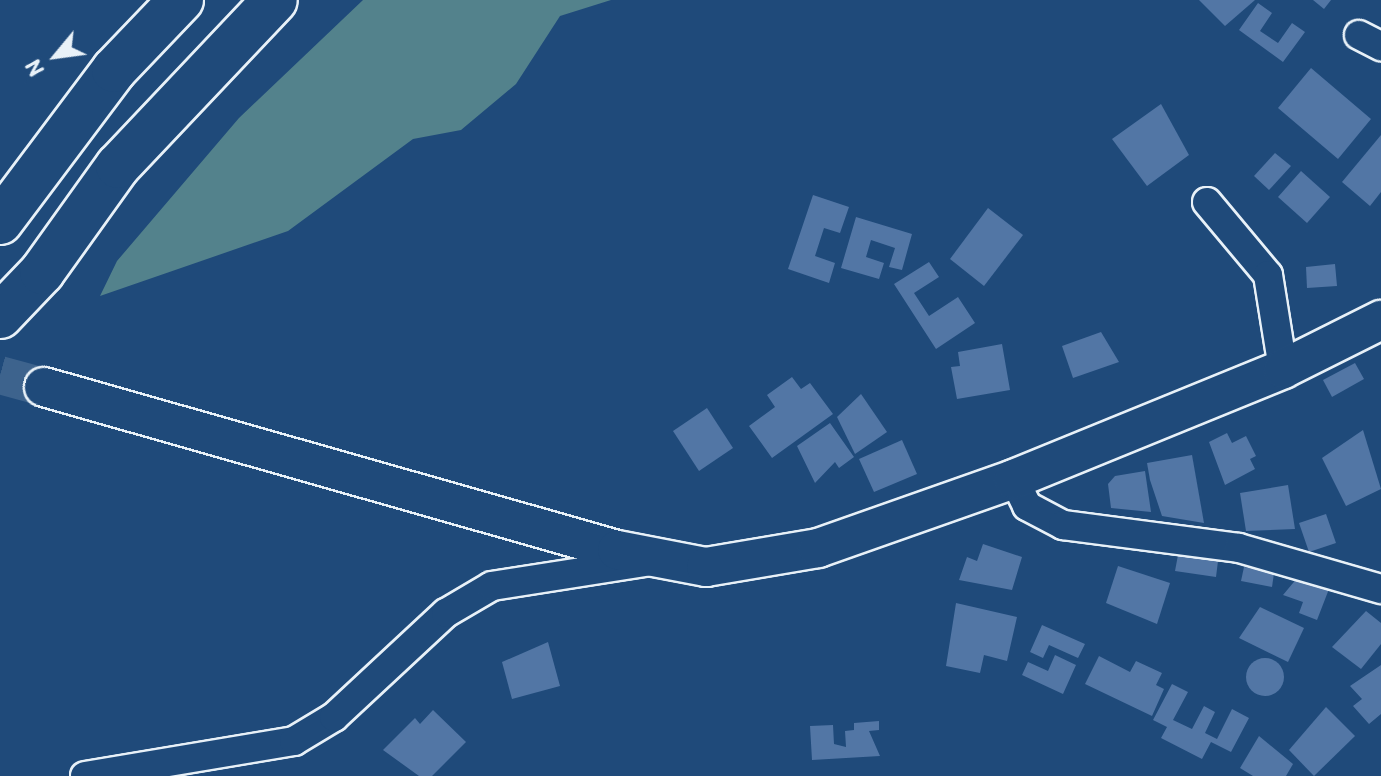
<!DOCTYPE html>
<html>
<head>
<meta charset="utf-8">
<style>
  body { margin:0 }
  #map { position:relative; width:1381px; height:776px; overflow:hidden; background:#1f4a7a; font-family:Itim,sans-serif }
  div>[style] { position:absolute }
  .green>* { inset:0; background:#53828c }
  .building>* { inset:0; background:#5276a5 }
  .round { border-radius:50% }
  .secondary-tunnel>* { height:38px; margin-top:-19px; transform-origin:0; background:repeating-linear-gradient(90deg,#3d638d 0 38px,transparent 0 57px) }
  .roads { filter:drop-shadow(2px 0 #e8f1f8) drop-shadow(-2px 0 #e8f1f8) drop-shadow(0 2px #e8f1f8) drop-shadow(0 -2px #e8f1f8) }
  .street>* { height:28px; margin:-14px; padding:0 14px; transform-origin:14px; border-radius:14px; background:#1f4a7a }
  .secondary>* { height:38px; margin:-19px; padding:0 19px; transform-origin:19px; border-radius:19px; background:#1f4a7a }
  .highway>* { height:44px; margin:-22px; padding:0 22px; transform-origin:22px; border-radius:22px; background:#1f4a7a }
  span { translate:-50% -50%; white-space:nowrap; text-align:center; line-height:1.15; -webkit-text-stroke:6px #1f4a7a; paint-order:stroke }
  .north { position:absolute; left:16px; top:16px; width:80px; height:80px; -webkit-text-stroke:6px #1f4a7a; paint-order:stroke; rotate:241deg; font-size:22px; font-weight:700; line-height:32px; text-align:center; color:#e8f1f8 }
  .north::after { content:''; display:block; margin:auto; width:28px; height:36px; background:#e8f1f8; clip-path:polygon(50% 0,100% 100%,50% 72%,0 100%) }
</style>
</head>
<body>
<div id="map">
  <div class="green">
    <i style="clip-path:polygon(363px 0,611px 0,560px 16px,516px 84px,461px 130px,413px 139px,288px 231px,100px 296px,117px 261px,239px 118px)"></i>
  </div>
  <div class="building">
    <i style="clip-path:polygon(1199px 0,1255px 0,1225px 26px)"></i>
    <i style="clip-path:polygon(1313px 0,1331px 0,1324px 9px)"></i>
    <i style="clip-path:polygon(1258px 3px,1272px 13px,1260px 31px,1278px 43px,1292px 23px,1305px 32px,1283px 62px,1239px 30px)"></i>
    <i style="clip-path:polygon(1311px 68px,1371px 119px,1338px 159px,1278px 108px)"></i>
    <i style="clip-path:polygon(1161px 104px,1189px 155px,1147px 186px,1112px 139px)"></i>
    <i style="clip-path:polygon(1381px 135px,1381px 192px,1370px 206px,1342px 182px)"></i>
    <i style="clip-path:polygon(1275px 153px,1291px 166px,1269px 190px,1254px 176px)"></i>
    <i style="clip-path:polygon(1301px 171px,1330px 197px,1307px 223px,1278px 197px)"></i>
    <i style="clip-path:polygon(813px 195px,849px 207px,840px 233px,824px 228px,815px 256px,835px 263px,829px 283px,788px 269px)"></i>
    <i style="clip-path:polygon(988px 208px,1023px 235px,984px 286px,950px 259px)"></i>
    <i style="clip-path:polygon(856px 217px,912px 234px,902px 270px,889px 267px,895px 248px,871px 240px,866px 257px,884px 263px,879px 279px,841px 268px)"></i>
    <i style="clip-path:polygon(929px 262px,939px 277px,914px 293px,929px 316px,958px 297px,975px 323px,936px 349px,894px 284px)"></i>
    <i style="clip-path:polygon(1335px 264px,1337px 286px,1307px 288px,1306px 267px)"></i>
    <i style="clip-path:polygon(1101px 332px,1119px 362px,1073px 378px,1062px 346px)"></i>
    <i style="clip-path:polygon(1002px 344px,1010px 390px,957px 399px,951px 367px,960px 366px,958px 352px)"></i>
    <i style="clip-path:polygon(1355px 363px,1364px 379px,1332px 397px,1323px 380px)"></i>
    <i style="clip-path:polygon(792px 377px,801px 389px,810px 383px,833px 414px,772px 458px,749px 426px,775px 407px,767px 395px)"></i>
    <i style="clip-path:polygon(861px 394px,887px 432px,855px 454px,837px 417px)"></i>
    <i style="clip-path:polygon(707px 408px,733px 448px,699px 471px,673px 431px)"></i>
    <i style="clip-path:polygon(830px 423px,854px 457px,839px 468px,835px 462px,815px 483px,797px 446px)"></i>
    <i style="clip-path:polygon(1363px 430px,1381px 489px,1346px 506px,1322px 458px)"></i>
    <i style="clip-path:polygon(1227px 433px,1232px 443px,1246px 436px,1256px 456px,1250px 459px,1255px 469px,1225px 485px,1209px 442px)"></i>
    <i style="clip-path:polygon(902px 440px,917px 474px,874px 492px,859px 459px)"></i>
    <i style="clip-path:polygon(1192px 455px,1204px 523px,1162px 516px,1150px 480px,1147px 463px)"></i>
    <i style="clip-path:polygon(1145px 471px,1151px 512px,1111px 508px,1108px 484px,1115px 476px)"></i>
    <i style="clip-path:polygon(1288px 485px,1295px 529px,1246px 531px,1240px 493px)"></i>
    <i style="clip-path:polygon(1326px 514px,1336px 543px,1309px 552px,1299px 523px)"></i>
    <i style="clip-path:polygon(983px 544px,1022px 557px,1012px 590px,959px 580px,967px 557px,977px 561px)"></i>
    <i style="clip-path:polygon(1178px 555px,1218px 561px,1216px 577px,1175px 571px)"></i>
    <i style="clip-path:polygon(1118px 566px,1170px 583px,1157px 624px,1106px 603px)"></i>
    <i style="clip-path:polygon(1244px 567px,1274px 573px,1272px 587px,1241px 581px)"></i>
    <i style="clip-path:polygon(1298px 577px,1329px 589px,1317px 620px,1299px 613px,1303px 602px,1283px 595px)"></i>
    <i style="clip-path:polygon(956px 603px,1017px 617px,1007px 661px,984px 655px,980px 673px,946px 666px)"></i>
    <i style="clip-path:polygon(1260px 607px,1304px 628px,1288px 662px,1239px 638px)"></i>
    <i style="clip-path:polygon(1366px 611px,1381px 623px,1381px 644px,1361px 669px,1332px 647px)"></i>
    <i style="clip-path:polygon(1042px 625px,1085px 644px,1078px 658px,1049px 645px,1043px 658px,1030px 652px)"></i>
    <i style="clip-path:polygon(548px 642px,560px 686px,512px 699px,502px 662px)"></i>
    <i style="clip-path:polygon(1055px 655px,1076px 665px,1063px 694px,1022px 675px,1028px 662px,1048px 671px)"></i>
    <i style="clip-path:polygon(1099px 656px,1130px 672px,1136px 661px,1162px 673px,1156px 685px,1164px 689px,1152px 716px,1085px 684px)"></i>
    <i class="round" style="left:1246px;top:658px;width:38px;height:38px"></i>
    <i style="clip-path:polygon(1381px 665px,1381px 714px,1369px 724px,1353px 706px,1362px 699px,1350px 686px)"></i>
    <i style="clip-path:polygon(1172px 684px,1188px 692px,1173px 720px,1192px 729px,1204px 706px,1215px 712px,1205px 733px,1217px 739px,1232px 709px,1249px 718px,1231px 752px,1211px 742px,1202px 759px,1161px 738px,1167px 727px,1153px 720px)"></i>
    <i style="clip-path:polygon(1326px 707px,1355px 736px,1314px 776px,1289px 750px)"></i>
    <i style="clip-path:polygon(433px 710px,466px 742px,432px 776px,419px 776px,383px 750px,415px 718px,420px 724px)"></i>
    <i style="clip-path:polygon(879px 721px,879px 730px,869px 731px,880px 756px,812px 760px,810px 726px,833px 725px,834px 744px,846px 747px,845px 731px,854px 730px,854px 723px)"></i>
    <i style="clip-path:polygon(1259px 736px,1293px 764px,1286px 776px,1253px 776px,1240px 768px)"></i>
  </div>
  <div class="secondary-tunnel">
    <i style="left:0;top:375px;width:46px;rotate:15.3deg"></i>
  </div>
  <div class="roads">
    <div class="street">
      <i style="left:1359px;top:35px;width:25px;rotate:27deg"></i>
      <i style="left:1207px;top:202px;width:95px;rotate:50.1deg"></i>
      <i style="left:1268px;top:275px;width:95px;rotate:80.9deg"></i>
      <i style="left:1014px;top:479px;width:30px;rotate:64deg"></i>
      <i style="left:1027px;top:506px;width:41px;rotate:27.8deg"></i>
      <i style="left:1063px;top:525px;width:177px;rotate:7.4deg"></i>
      <i style="left:1239px;top:548px;width:148px;rotate:16.1deg"></i>
      <i style="left:85px;top:776px;width:212px;rotate:-9.5deg"></i>
      <i style="left:294px;top:741px;width:47px;rotate:-31deg"></i>
      <i style="left:334px;top:717px;width:153px;rotate:-42.9deg"></i>
      <i style="left:446px;top:613px;width:53px;rotate:-30.4deg"></i>
      <i style="left:492px;top:586px;width:162px;rotate:-8.9deg"></i>
    </div>
    <div class="secondary">
      <i style="left:44px;top:387px;width:596px;rotate:15.88deg"></i>
      <i style="left:617px;top:550px;width:91px;rotate:10.8deg"></i>
      <i style="left:706px;top:567px;width:114px;rotate:-9.6deg"></i>
      <i style="left:818px;top:548px;width:208px;rotate:-19.4deg"></i>
      <i style="left:1014px;top:479px;width:291px;rotate:-22.2deg"></i>
      <i style="left:1283px;top:369px;width:110px;rotate:-26.6deg"></i>
    </div>
    <div class="highway">
      <i style="left:0;top:222px;width:190px;rotate:-53.1deg"></i>
      <i style="left:114px;top:70px;width:97px;rotate:-46.3deg"></i>
      <i style="left:0;top:316px;width:61px;rotate:-46.3deg"></i>
      <i style="left:42px;top:272px;width:130px;rotate:-54.4deg"></i>
      <i style="left:118px;top:166px;width:228px;rotate:-46.6deg"></i>
    </div>
  </div>
  <div class="north">N</div>
</div>
</body>
</html>
